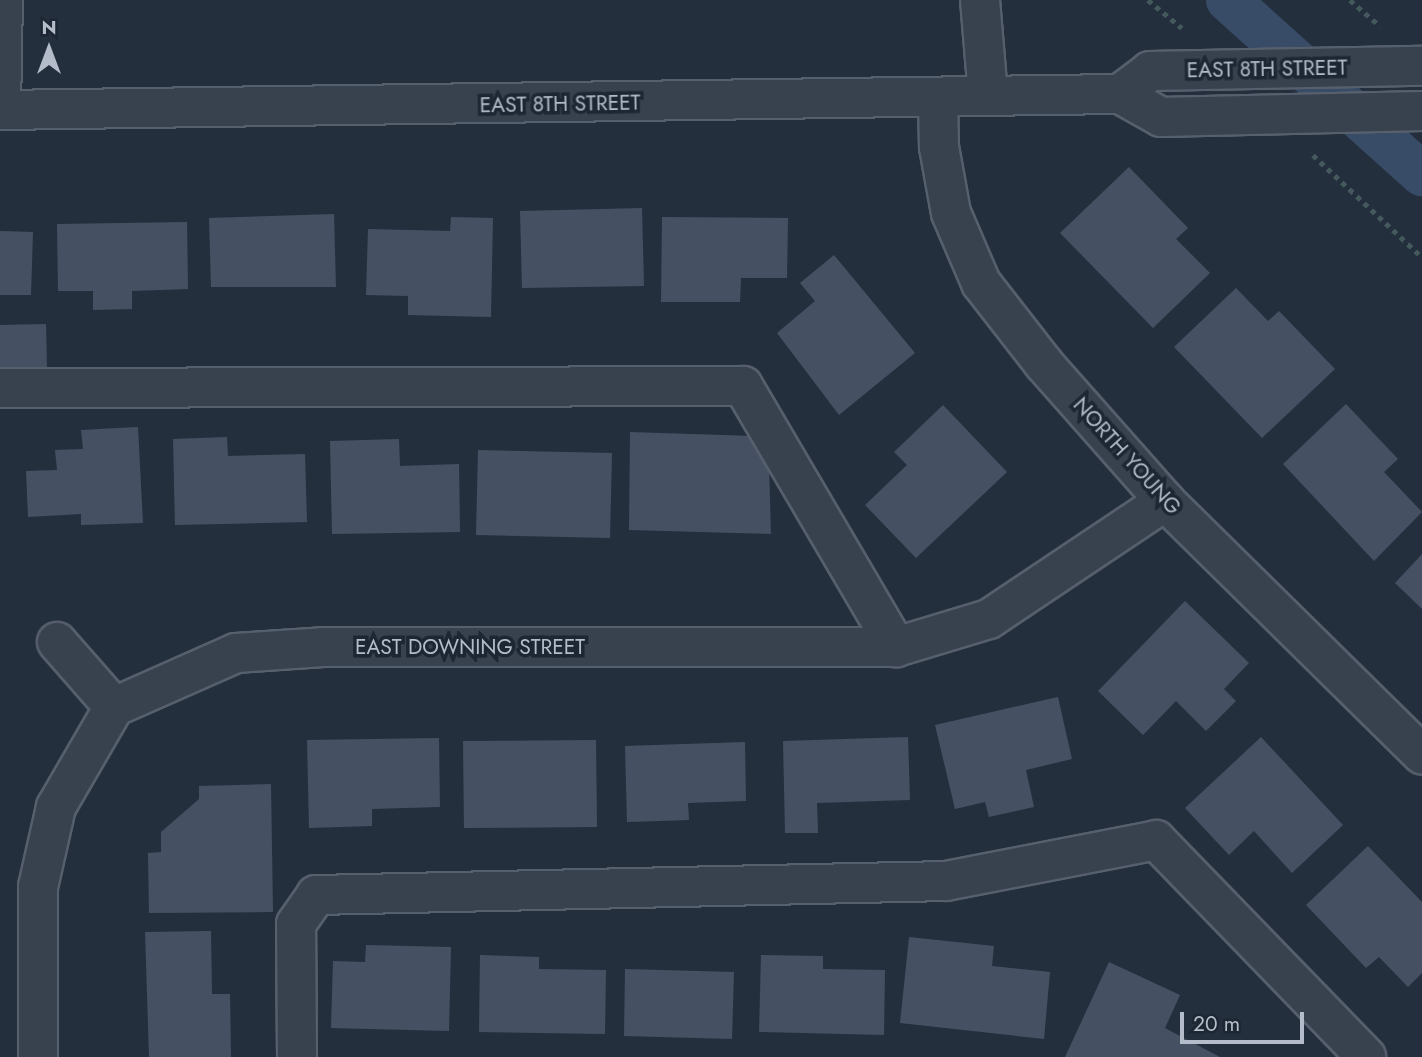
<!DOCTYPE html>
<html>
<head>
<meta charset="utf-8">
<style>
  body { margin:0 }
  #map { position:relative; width:1422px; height:1057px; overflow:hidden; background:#242f3e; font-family:Jost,sans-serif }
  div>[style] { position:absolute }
  .canal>* { height:44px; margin:-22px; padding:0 22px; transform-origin:22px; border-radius:22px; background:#394c67 }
  .building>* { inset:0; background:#455162 }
  .path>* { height:4.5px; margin-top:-2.25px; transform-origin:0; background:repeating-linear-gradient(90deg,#44595c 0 5px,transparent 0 10px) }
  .roads { filter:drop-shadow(2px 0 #565f6c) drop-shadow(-2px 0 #565f6c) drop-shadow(0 2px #565f6c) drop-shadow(0 -2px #565f6c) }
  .minor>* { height:38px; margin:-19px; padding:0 19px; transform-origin:19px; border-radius:19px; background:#38414e }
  span { translate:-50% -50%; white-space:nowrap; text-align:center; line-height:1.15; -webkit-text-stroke:7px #1d2633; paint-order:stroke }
  .street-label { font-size:21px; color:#b4bcc9 }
  .north { position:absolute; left:14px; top:14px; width:70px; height:70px; -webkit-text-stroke:5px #1d2633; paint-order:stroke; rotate:0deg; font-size:19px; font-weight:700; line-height:28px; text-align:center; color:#b4bcc9 }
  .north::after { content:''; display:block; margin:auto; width:24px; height:32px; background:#b4bcc9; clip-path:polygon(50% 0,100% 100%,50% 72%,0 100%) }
  .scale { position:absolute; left:1180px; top:1012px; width:124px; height:32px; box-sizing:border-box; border:4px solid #b4bcc9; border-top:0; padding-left:9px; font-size:21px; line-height:24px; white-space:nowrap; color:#b4bcc9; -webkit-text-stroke:5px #1d2633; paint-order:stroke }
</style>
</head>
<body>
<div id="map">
  <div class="canal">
    <i style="left:1228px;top:0;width:261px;rotate:41.9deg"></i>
  </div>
  <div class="building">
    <i style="clip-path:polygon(1129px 167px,1188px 228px,1176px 239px,1210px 273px,1153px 328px,1060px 233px)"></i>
    <i style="clip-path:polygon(642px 208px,644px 286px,522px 288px,520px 211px)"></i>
    <i style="clip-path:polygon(334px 214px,336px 287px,211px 287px,209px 218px)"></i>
    <i style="clip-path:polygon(451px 217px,493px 218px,491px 317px,408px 315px,408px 296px,366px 295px,368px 229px,450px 231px)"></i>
    <i style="clip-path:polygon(662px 217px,788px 218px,787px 278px,741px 278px,740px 302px,661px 302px)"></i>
    <i style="clip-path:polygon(187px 222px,188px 289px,132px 291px,132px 309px,93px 310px,93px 291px,58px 291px,57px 224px)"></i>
    <i style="clip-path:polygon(0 231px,33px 232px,31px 295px,0 295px)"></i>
    <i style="clip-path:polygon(834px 255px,915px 353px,839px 415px,777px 333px,815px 301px,800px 283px)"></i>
    <i style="clip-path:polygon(1236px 288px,1268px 321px,1279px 311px,1335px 369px,1262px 438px,1174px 347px)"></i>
    <i style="clip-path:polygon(46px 324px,47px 368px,0 369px,0 325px)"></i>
    <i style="clip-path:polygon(1346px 404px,1398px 459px,1384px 472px,1422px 512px,1374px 561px,1283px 464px)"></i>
    <i style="clip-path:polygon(943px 405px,1007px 472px,916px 558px,865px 505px,907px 465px,894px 452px)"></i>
    <i style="clip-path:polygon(138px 427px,143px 523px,81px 525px,81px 514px,28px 517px,26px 471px,57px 470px,55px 450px,83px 449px,81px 430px)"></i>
    <i style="clip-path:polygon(630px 432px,752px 436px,769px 467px,771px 534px,629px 530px)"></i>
    <i style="clip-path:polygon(227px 437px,228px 456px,305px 454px,307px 522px,175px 525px,173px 439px)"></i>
    <i style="clip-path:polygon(399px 439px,400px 466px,459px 464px,460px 532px,332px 534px,330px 441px)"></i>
    <i style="clip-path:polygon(478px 450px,612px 453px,610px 538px,476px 535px)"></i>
    <i style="clip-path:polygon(1422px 554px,1422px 609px,1395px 583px)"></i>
    <i style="clip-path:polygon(1185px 601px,1249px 663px,1224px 689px,1236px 701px,1206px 731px,1176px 701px,1143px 735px,1098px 691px)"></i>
    <i style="clip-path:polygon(1058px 697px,1072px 759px,1026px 770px,1034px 807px,989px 817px,985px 802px,955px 809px,935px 725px)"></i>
    <i style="clip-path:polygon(908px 737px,910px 800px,817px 803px,818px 833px,785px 833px,783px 741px)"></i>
    <i style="clip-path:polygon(1261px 737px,1343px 825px,1292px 873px,1254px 831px,1229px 855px,1185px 808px)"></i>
    <i style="clip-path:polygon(439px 738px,440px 807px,372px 809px,372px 826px,309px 828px,307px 740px)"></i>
    <i style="clip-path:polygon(596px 740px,597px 827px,464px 828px,463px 741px)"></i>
    <i style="clip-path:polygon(745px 742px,746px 801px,688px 803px,689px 820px,627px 822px,625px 746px)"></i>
    <i style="clip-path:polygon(271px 784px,273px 912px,149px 913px,148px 853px,161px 852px,161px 832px,199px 799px,199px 786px)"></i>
    <i style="clip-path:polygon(1368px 846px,1422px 902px,1422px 973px,1408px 987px,1379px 957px,1366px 968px,1306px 905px)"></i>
    <i style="clip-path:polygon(211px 931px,212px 994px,230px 994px,231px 1057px,149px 1057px,145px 932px)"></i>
    <i style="clip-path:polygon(909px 937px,994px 946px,992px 966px,1050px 972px,1044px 1039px,900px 1023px)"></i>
    <i style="clip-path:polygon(366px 945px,451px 947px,449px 1031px,331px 1028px,333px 961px,365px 962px)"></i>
    <i style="clip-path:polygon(480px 955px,539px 957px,539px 969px,606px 970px,605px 1034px,479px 1032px)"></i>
    <i style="clip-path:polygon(761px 955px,823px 956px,823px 969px,885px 970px,884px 1035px,759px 1032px)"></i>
    <i style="clip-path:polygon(1109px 962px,1180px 995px,1165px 1028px,1220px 1057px,1065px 1057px)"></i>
    <i style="clip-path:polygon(625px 969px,734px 972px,732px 1039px,624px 1036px)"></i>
  </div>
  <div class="path">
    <i style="left:1148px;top:0;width:44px;rotate:39.5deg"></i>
    <i style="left:1350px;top:0;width:40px;rotate:41deg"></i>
    <i style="left:1313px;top:155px;width:149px;rotate:43.1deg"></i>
  </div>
  <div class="roads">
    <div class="minor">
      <i style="left:980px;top:0;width:96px;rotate:85.2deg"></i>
      <i style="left:1120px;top:94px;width:38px;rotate:-37deg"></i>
      <i style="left:1150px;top:71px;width:272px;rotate:-1.1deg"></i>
      <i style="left:938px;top:97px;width:50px;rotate:88.9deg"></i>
      <i style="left:939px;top:147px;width:67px;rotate:79.7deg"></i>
      <i style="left:951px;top:213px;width:76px;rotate:66.8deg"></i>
      <i style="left:981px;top:283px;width:103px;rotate:52.1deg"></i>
      <i style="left:1044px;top:364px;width:183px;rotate:48.5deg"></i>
      <i style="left:1165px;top:501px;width:361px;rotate:44.6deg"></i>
      <i style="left:0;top:110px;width:1120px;rotate:-0.82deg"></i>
      <i style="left:1120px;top:94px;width:47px;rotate:29.3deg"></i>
      <i style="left:1161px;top:117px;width:261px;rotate:-1.3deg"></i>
      <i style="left:1px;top:110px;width:110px;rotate:-89deg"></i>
      <i style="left:0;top:388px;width:743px;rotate:-0.15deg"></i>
      <i style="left:743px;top:386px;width:303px;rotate:59.6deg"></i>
      <i style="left:57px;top:642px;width:86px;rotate:48.8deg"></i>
      <i style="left:38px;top:1057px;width:170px;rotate:-90deg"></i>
      <i style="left:38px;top:887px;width:82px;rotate:-77.3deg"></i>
      <i style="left:56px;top:807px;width:116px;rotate:-59.9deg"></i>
      <i style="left:114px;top:707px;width:133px;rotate:-23.9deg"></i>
      <i style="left:236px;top:653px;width:87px;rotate:-3.9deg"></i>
      <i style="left:323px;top:647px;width:573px"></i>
      <i style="left:896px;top:647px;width:97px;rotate:-16.8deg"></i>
      <i style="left:989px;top:619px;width:212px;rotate:-33.8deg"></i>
      <i style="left:297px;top:1057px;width:133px;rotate:-90.4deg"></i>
      <i style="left:296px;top:924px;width:35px;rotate:-55deg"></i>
      <i style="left:316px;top:895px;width:630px;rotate:-1.27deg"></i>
      <i style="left:946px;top:881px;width:214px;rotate:-11deg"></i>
      <i style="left:1156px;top:840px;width:302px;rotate:45.9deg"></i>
    </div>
  </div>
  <div class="street-label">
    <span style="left:1267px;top:69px;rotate:-1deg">EAST 8TH STREET</span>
    <span style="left:560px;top:104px;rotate:-1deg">EAST 8TH STREET</span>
    <span style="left:1127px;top:456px;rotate:48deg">NORTH YOUNG</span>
    <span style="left:470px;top:647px">EAST DOWNING STREET</span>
  </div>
  <div class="north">N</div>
  <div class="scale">20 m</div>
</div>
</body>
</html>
